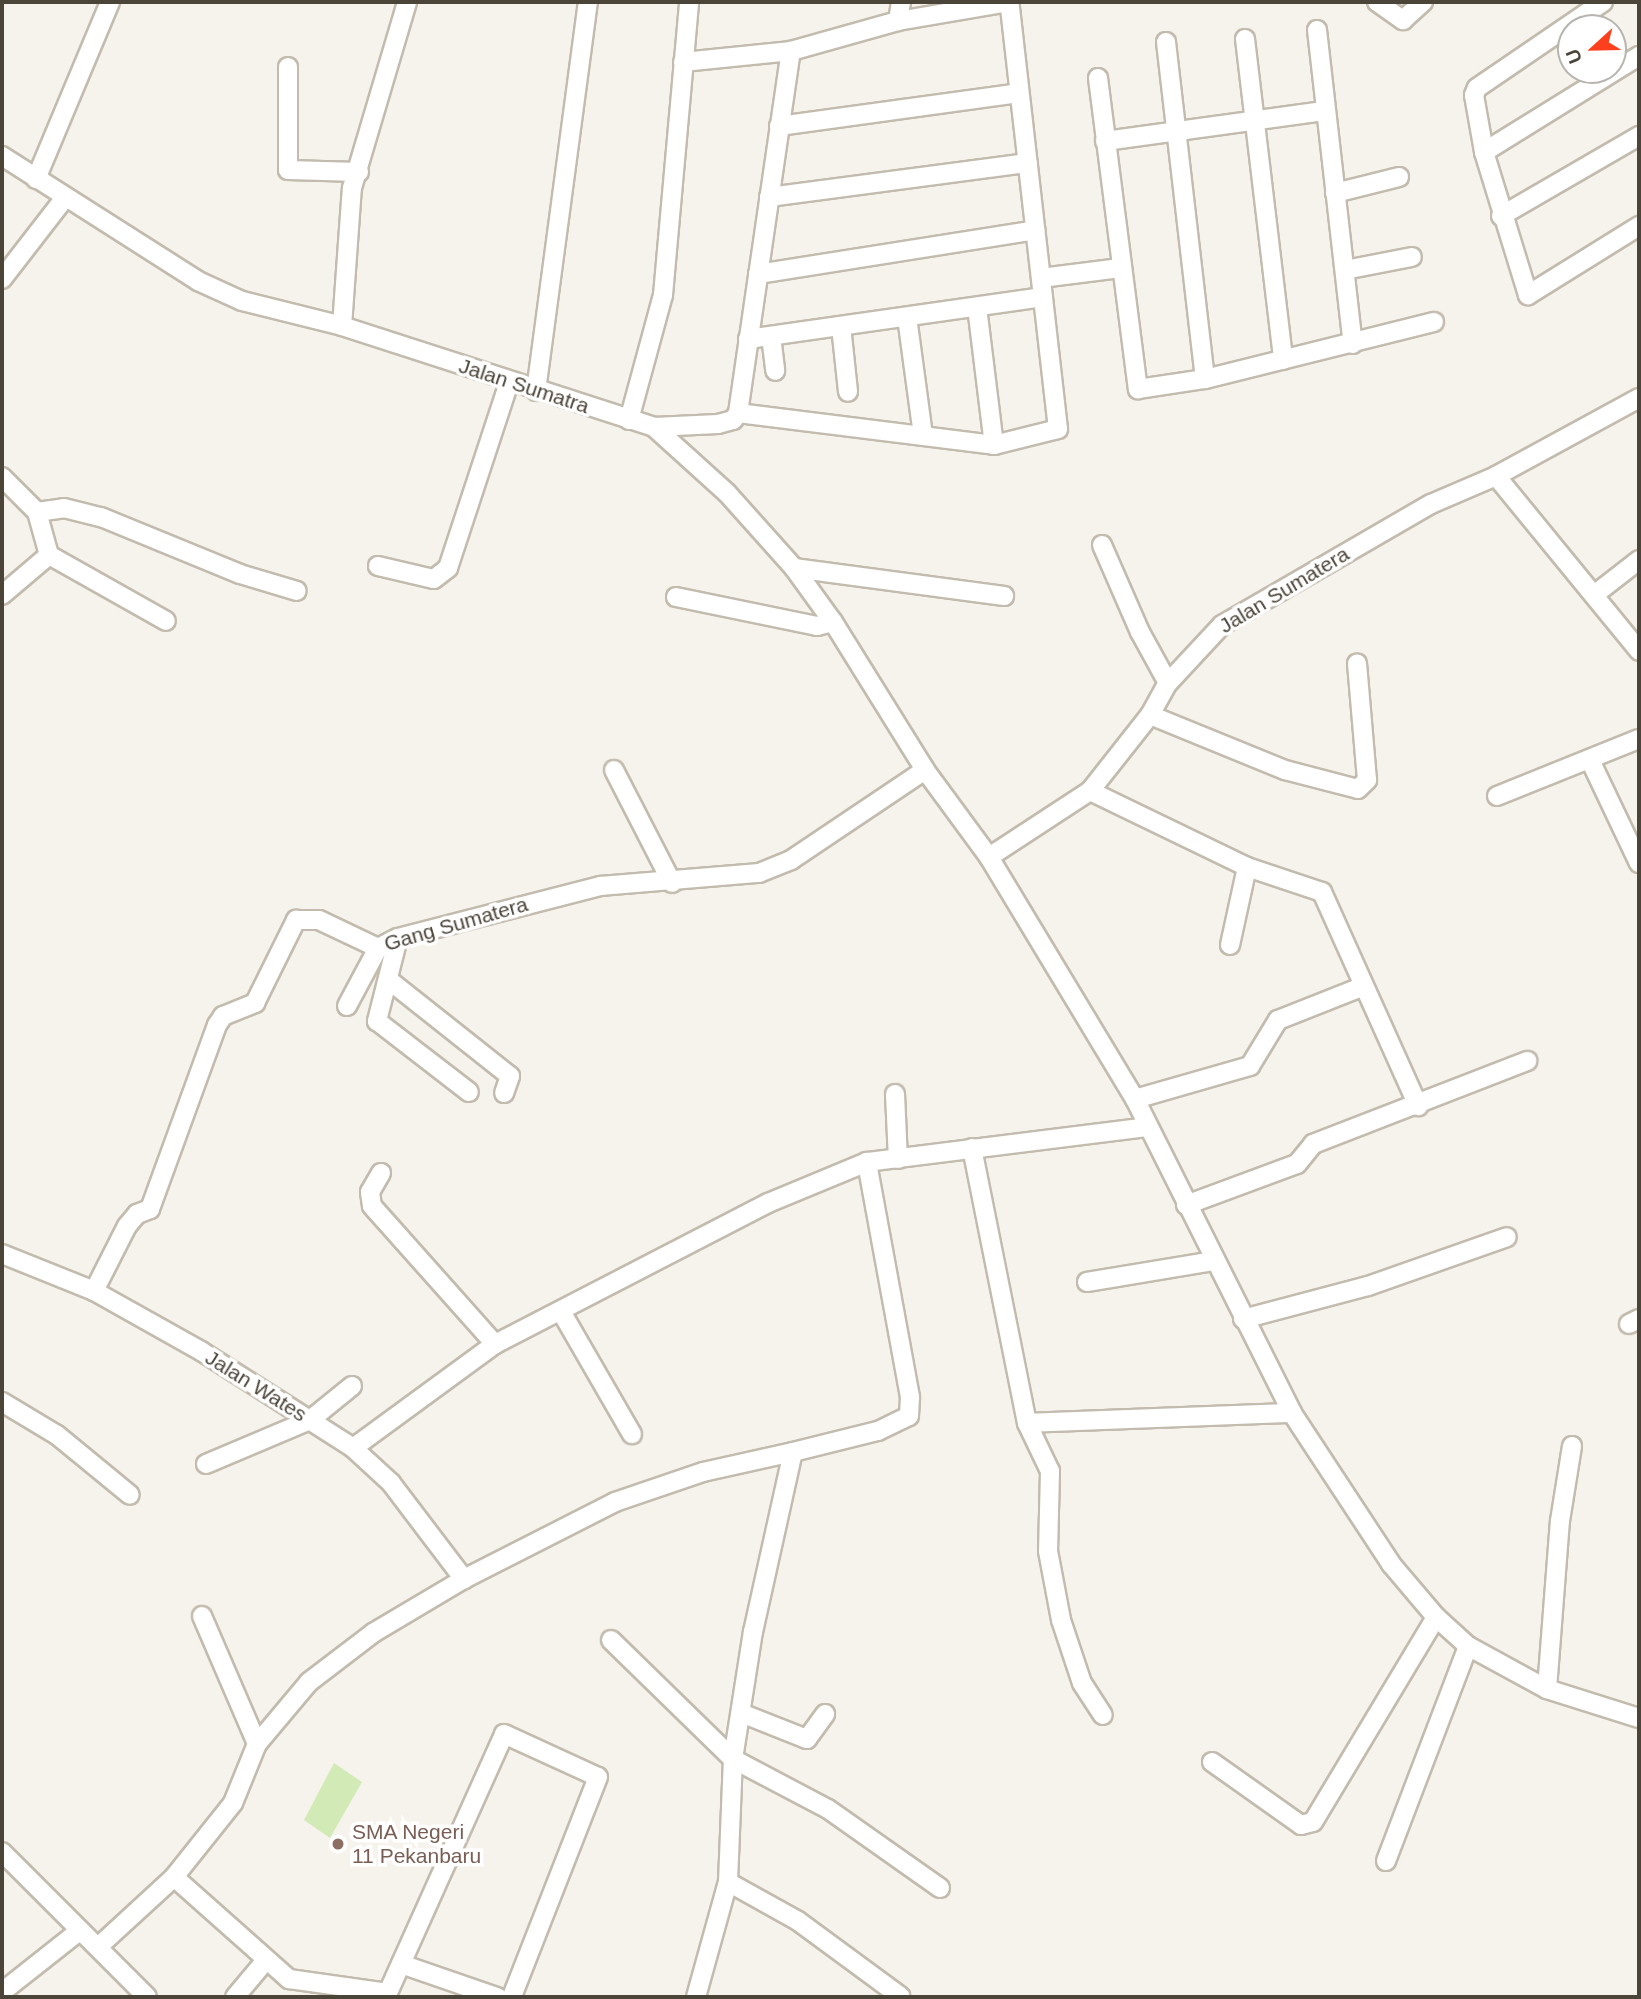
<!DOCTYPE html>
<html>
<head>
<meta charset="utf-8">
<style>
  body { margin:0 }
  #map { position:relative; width:1641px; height:1999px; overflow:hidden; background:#f6f3ec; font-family:Arial,sans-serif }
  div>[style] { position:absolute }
  .green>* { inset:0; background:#d2eab5 }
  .roads { filter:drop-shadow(2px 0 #c2bbae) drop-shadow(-2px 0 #c2bbae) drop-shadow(0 2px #c2bbae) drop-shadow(0 -2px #c2bbae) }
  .street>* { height:18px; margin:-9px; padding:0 9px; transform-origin:9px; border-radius:9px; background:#fff }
  .dots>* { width:19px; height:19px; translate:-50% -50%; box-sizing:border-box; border:4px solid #fff; border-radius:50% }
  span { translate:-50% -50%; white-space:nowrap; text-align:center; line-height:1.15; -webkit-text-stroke:7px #fff; paint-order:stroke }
  .street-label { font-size:21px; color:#4b4439 }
  .education-label { font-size:21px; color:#785e54 }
  .left { translate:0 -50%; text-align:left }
  .frame { position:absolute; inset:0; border:4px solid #4b4439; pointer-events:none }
  .north { position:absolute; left:1557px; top:14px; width:70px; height:70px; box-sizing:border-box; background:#fff; border:2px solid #b7b4b0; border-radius:50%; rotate:248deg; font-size:19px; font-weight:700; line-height:28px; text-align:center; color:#4b4439 }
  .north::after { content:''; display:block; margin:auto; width:24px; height:32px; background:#fc3f1d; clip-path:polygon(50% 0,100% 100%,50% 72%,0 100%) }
</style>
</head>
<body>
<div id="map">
  <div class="green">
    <i style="clip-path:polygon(334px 1763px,362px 1782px,330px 1838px,304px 1820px)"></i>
  </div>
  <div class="roads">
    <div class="street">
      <i style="left:1377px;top:2px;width:32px;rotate:35deg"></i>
      <i style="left:1403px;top:20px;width:27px;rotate:-42deg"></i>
      <i style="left:1603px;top:2px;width:153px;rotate:145.7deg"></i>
      <i style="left:1477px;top:88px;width:8px;rotate:113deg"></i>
      <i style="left:1474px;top:95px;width:58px;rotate:80deg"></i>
      <i style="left:1484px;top:152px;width:150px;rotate:72.9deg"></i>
      <i style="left:1528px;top:295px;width:131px;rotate:-31.9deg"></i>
      <i style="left:898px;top:21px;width:19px;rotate:-81deg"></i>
      <i style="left:1317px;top:30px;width:316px;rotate:83.5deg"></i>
      <i style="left:1245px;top:39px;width:323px;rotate:83.2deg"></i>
      <i style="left:1166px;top:42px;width:339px;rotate:83.4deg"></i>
      <i style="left:683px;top:62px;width:109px;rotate:-5.8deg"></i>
      <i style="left:791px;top:51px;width:111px;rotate:-15.7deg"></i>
      <i style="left:898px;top:21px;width:113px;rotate:-9.7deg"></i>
      <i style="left:288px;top:67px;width:103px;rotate:90deg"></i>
      <i style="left:288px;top:170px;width:71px;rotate:1.6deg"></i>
      <i style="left:1098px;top:78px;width:314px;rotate:82.7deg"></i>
      <i style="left:1138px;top:389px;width:68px;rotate:-8.5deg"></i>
      <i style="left:1205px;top:379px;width:236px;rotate:-14deg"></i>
      <i style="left:779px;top:126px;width:242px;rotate:-7.8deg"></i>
      <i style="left:1105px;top:141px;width:221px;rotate:-7.8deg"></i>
      <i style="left:1484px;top:152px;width:182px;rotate:-31.8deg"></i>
      <i style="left:2px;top:156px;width:232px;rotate:32.5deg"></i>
      <i style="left:198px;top:281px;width:48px;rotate:24.4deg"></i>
      <i style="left:242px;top:301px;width:103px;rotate:14deg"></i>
      <i style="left:342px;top:326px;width:328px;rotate:17.9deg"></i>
      <i style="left:654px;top:427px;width:98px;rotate:42.1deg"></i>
      <i style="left:727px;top:493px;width:101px;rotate:48.2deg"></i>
      <i style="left:794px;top:568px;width:67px;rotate:54.2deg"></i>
      <i style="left:833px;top:622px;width:174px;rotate:58.1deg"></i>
      <i style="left:925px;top:770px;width:108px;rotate:53.7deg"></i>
      <i style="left:989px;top:857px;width:283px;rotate:58.9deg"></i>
      <i style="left:1135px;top:1099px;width:351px;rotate:63.4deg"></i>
      <i style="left:1292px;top:1413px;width:181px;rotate:56.7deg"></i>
      <i style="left:1391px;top:1564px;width:70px;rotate:49.7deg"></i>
      <i style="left:1436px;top:1617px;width:43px;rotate:42.2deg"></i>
      <i style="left:1468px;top:1646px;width:90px;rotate:28.6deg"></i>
      <i style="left:1547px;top:1689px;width:96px;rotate:17.5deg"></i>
      <i style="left:36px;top:179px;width:192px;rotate:-67.3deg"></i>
      <i style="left:1335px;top:193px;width:66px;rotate:-14deg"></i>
      <i style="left:769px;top:197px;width:261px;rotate:-7.5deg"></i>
      <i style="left:1501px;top:216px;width:160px;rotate:-30.1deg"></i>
      <i style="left:1345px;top:270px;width:68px;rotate:-11deg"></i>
      <i style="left:758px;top:274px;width:281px;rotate:-9deg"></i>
      <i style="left:1041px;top:278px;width:80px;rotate:-7.2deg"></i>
      <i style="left:2px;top:279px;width:101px;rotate:-52.2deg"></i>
      <i style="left:977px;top:307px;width:139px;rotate:83deg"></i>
      <i style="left:907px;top:317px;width:120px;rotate:82.3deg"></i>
      <i style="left:342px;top:326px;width:138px;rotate:-85.9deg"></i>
      <i style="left:352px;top:188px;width:194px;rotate:-73.5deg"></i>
      <i style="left:841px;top:326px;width:66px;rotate:83.9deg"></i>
      <i style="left:771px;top:336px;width:35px;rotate:83deg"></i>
      <i style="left:748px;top:339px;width:298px;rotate:-8.1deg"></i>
      <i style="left:536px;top:391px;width:392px;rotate:-82.4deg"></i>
      <i style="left:738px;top:413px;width:258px;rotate:7.1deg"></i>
      <i style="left:994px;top:445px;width:66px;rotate:-14deg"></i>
      <i style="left:1058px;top:429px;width:430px;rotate:-96.5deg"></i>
      <i style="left:629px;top:420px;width:130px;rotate:-74.8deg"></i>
      <i style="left:663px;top:295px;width:294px;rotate:-84.9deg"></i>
      <i style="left:654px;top:427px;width:64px;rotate:-2.7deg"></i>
      <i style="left:718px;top:424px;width:16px;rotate:-15deg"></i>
      <i style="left:733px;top:420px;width:9px;rotate:-54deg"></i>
      <i style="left:738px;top:413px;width:366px;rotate:-81.7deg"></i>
      <i style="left:1496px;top:476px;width:226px;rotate:50.7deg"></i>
      <i style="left:2px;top:477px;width:49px;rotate:45deg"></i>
      <i style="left:37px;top:512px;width:45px;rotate:74.4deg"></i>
      <i style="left:49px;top:555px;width:134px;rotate:29.4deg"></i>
      <i style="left:37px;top:512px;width:27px;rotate:-8deg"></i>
      <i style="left:64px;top:508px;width:38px;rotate:14deg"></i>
      <i style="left:101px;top:517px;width:150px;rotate:22.3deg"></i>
      <i style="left:240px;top:574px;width:59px;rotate:16.6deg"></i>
      <i style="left:1102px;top:545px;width:95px;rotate:66.4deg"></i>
      <i style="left:1140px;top:632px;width:58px;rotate:61.2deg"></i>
      <i style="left:378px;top:566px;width:57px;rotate:13.1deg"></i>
      <i style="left:434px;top:579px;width:18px;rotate:-38deg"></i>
      <i style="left:448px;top:568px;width:196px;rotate:-71.8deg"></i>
      <i style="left:794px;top:568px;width:212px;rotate:7.6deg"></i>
      <i style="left:2px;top:595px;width:62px;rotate:-40.4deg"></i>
      <i style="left:1594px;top:595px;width:57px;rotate:-37.9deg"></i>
      <i style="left:676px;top:597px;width:144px;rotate:11.6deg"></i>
      <i style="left:817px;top:626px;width:16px;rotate:-14deg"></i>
      <i style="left:1150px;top:715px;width:146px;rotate:22.2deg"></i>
      <i style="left:1285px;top:770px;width:75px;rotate:14.6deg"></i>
      <i style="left:1358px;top:789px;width:13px;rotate:-45deg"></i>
      <i style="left:1367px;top:780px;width:117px;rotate:-94.9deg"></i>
      <i style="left:1590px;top:760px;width:114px;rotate:64.6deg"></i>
      <i style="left:614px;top:770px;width:127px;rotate:62.8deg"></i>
      <i style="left:1090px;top:791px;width:174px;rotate:25.8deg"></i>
      <i style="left:1247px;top:867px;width:79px;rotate:18.4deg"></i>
      <i style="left:1322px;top:892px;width:235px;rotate:65.8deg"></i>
      <i style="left:1497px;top:796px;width:153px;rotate:-21.9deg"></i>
      <i style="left:989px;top:857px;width:121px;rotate:-33.2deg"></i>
      <i style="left:1090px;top:791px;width:97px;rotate:-51.7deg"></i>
      <i style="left:1150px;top:715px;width:37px;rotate:-61deg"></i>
      <i style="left:1168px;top:683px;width:79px;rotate:-47deg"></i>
      <i style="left:1222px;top:625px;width:241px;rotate:-30.1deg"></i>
      <i style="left:1431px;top:504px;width:71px;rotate:-23.3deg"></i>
      <i style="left:1496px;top:476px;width:163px;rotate:-28.6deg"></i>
      <i style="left:398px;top:938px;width:86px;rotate:104.2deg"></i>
      <i style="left:377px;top:1021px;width:116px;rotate:37.7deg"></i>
      <i style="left:1230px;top:945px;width:80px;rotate:-77.7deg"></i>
      <i style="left:390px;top:981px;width:153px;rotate:38.4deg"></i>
      <i style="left:510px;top:1076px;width:18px;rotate:109deg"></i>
      <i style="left:347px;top:1006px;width:66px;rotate:-61.9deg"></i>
      <i style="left:895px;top:1094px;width:65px;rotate:87.4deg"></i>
      <i style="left:1135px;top:1099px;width:120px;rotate:-16deg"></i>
      <i style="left:1250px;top:1066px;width:54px;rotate:-58.7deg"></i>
      <i style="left:1278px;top:1020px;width:92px;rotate:-21.6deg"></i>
      <i style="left:972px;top:1148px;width:280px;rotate:78.7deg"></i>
      <i style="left:1027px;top:1423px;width:53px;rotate:64.4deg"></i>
      <i style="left:1050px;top:1471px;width:80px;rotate:91.4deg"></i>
      <i style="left:1048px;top:1551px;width:70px;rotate:79.3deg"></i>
      <i style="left:1061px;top:1620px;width:66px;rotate:71.6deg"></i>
      <i style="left:1082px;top:1683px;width:38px;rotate:57deg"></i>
      <i style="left:381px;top:1173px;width:22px;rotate:120deg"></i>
      <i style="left:370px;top:1192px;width:14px;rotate:82deg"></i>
      <i style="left:372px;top:1206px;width:185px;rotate:48.3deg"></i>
      <i style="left:1186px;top:1205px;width:118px;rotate:-20.3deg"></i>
      <i style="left:1297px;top:1164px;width:26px;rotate:-51deg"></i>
      <i style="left:1313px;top:1144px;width:230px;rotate:-21.2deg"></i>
      <i style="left:150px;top:1209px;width:196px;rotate:-70deg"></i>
      <i style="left:217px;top:1025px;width:11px;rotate:-56deg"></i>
      <i style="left:223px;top:1016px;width:35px;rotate:-22deg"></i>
      <i style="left:255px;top:1003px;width:93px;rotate:-63.7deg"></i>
      <i style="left:296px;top:920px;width:23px"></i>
      <i style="left:319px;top:920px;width:65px;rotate:25.4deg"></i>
      <i style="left:378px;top:948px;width:22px;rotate:-27deg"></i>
      <i style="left:398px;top:938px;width:209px;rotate:-14.4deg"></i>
      <i style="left:600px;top:886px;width:160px;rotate:-4.7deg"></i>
      <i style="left:759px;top:873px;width:35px;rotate:-22deg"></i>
      <i style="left:791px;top:860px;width:161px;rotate:-33.9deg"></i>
      <i style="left:2px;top:1254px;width:99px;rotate:21.9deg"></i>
      <i style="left:94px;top:1291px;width:123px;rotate:29.3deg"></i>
      <i style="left:201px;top:1351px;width:180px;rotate:32.5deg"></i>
      <i style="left:353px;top:1448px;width:52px;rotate:42.6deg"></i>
      <i style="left:391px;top:1483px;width:121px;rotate:52.8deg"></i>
      <i style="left:1087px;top:1282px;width:129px;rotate:-9.4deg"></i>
      <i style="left:94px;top:1291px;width:73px;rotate:-63.1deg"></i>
      <i style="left:127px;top:1226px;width:16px;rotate:-50deg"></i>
      <i style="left:137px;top:1214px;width:14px;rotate:-21deg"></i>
      <i style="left:562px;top:1313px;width:140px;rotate:60deg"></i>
      <i style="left:1243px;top:1319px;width:129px;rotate:-14.8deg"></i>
      <i style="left:1368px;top:1286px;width:147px;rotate:-19.4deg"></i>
      <i style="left:1629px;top:1324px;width:11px;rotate:-27deg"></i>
      <i style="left:2px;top:1402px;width:64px;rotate:31deg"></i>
      <i style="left:57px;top:1435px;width:94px;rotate:39.4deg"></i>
      <i style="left:1027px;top:1423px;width:265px;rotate:-2.2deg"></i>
      <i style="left:353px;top:1448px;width:176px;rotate:-36.2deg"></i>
      <i style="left:495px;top:1344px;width:307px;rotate:-27.3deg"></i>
      <i style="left:768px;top:1203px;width:107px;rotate:-22.5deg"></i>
      <i style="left:867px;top:1162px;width:283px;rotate:-7.1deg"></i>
      <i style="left:206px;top:1464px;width:113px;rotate:-22.9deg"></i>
      <i style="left:310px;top:1420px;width:54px;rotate:-39deg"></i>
      <i style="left:202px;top:1616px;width:139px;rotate:66.7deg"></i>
      <i style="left:611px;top:1640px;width:170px;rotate:44.3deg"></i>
      <i style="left:733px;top:1759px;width:107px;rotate:27.8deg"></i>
      <i style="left:828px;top:1809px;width:137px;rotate:35.2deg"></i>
      <i style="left:1547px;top:1689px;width:169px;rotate:-85.6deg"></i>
      <i style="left:1560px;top:1521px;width:76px;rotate:-80.9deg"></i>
      <i style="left:741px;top:1713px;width:71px;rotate:21.5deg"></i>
      <i style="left:807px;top:1739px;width:31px;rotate:-54deg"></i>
      <i style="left:1212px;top:1762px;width:109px;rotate:35.3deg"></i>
      <i style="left:1301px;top:1825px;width:12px;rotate:-14deg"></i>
      <i style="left:1313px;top:1822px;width:239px;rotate:-59deg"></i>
      <i style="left:2px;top:1852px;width:205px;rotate:45deg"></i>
      <i style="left:1386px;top:1861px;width:230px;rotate:-69.1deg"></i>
      <i style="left:174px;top:1877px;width:154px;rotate:41.6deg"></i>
      <i style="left:289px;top:1979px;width:100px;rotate:8deg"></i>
      <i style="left:728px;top:1882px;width:80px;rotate:29.1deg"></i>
      <i style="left:798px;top:1921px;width:127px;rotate:36.3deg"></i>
      <i style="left:98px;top:1947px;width:103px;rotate:-42.6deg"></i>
      <i style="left:174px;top:1877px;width:95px;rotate:-51.4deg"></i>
      <i style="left:233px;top:1803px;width:64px;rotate:-67.9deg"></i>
      <i style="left:257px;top:1744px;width:81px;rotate:-50deg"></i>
      <i style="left:309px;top:1682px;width:81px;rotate:-37.4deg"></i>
      <i style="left:373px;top:1633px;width:106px;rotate:-30.7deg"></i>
      <i style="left:464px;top:1579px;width:169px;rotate:-27deg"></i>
      <i style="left:615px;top:1502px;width:93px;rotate:-18.8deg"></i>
      <i style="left:703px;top:1472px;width:92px;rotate:-12.5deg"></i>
      <i style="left:401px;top:1964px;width:102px;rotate:19deg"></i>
      <i style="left:2px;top:1992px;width:97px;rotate:-38.3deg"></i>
      <i style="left:235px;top:1997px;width:48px;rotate:-50deg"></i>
      <i style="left:386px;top:1997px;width:288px;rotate:-65.8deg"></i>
      <i style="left:504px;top:1734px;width:103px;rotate:24.6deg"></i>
      <i style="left:598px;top:1777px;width:236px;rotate:111.4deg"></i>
      <i style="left:696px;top:1997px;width:119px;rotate:-74.5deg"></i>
      <i style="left:728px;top:1882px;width:123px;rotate:-87.7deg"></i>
      <i style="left:733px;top:1759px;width:129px;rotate:-81.1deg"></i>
      <i style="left:753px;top:1632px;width:184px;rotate:-77.5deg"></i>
      <i style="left:793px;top:1452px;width:88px;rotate:-13.9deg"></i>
      <i style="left:878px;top:1431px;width:34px;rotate:-26deg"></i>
      <i style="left:909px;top:1416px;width:19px;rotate:-87deg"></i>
      <i style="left:910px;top:1397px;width:239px;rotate:-100.4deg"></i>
    </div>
  </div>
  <div class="dots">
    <i style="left:338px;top:1844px;background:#8d6e63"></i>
  </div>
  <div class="street-label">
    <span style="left:524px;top:386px;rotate:18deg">Jalan Sumatra</span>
    <span style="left:1284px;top:590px;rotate:-31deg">Jalan Sumatera</span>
    <span style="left:456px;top:924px;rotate:-16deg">Gang Sumatera</span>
    <span style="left:256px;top:1386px;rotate:32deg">Jalan Wates</span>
  </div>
  <div class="education-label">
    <span class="left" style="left:352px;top:1844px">SMA Negeri<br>11 Pekanbaru</span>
  </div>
  <div class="frame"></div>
  <div class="north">U</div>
</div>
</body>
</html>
